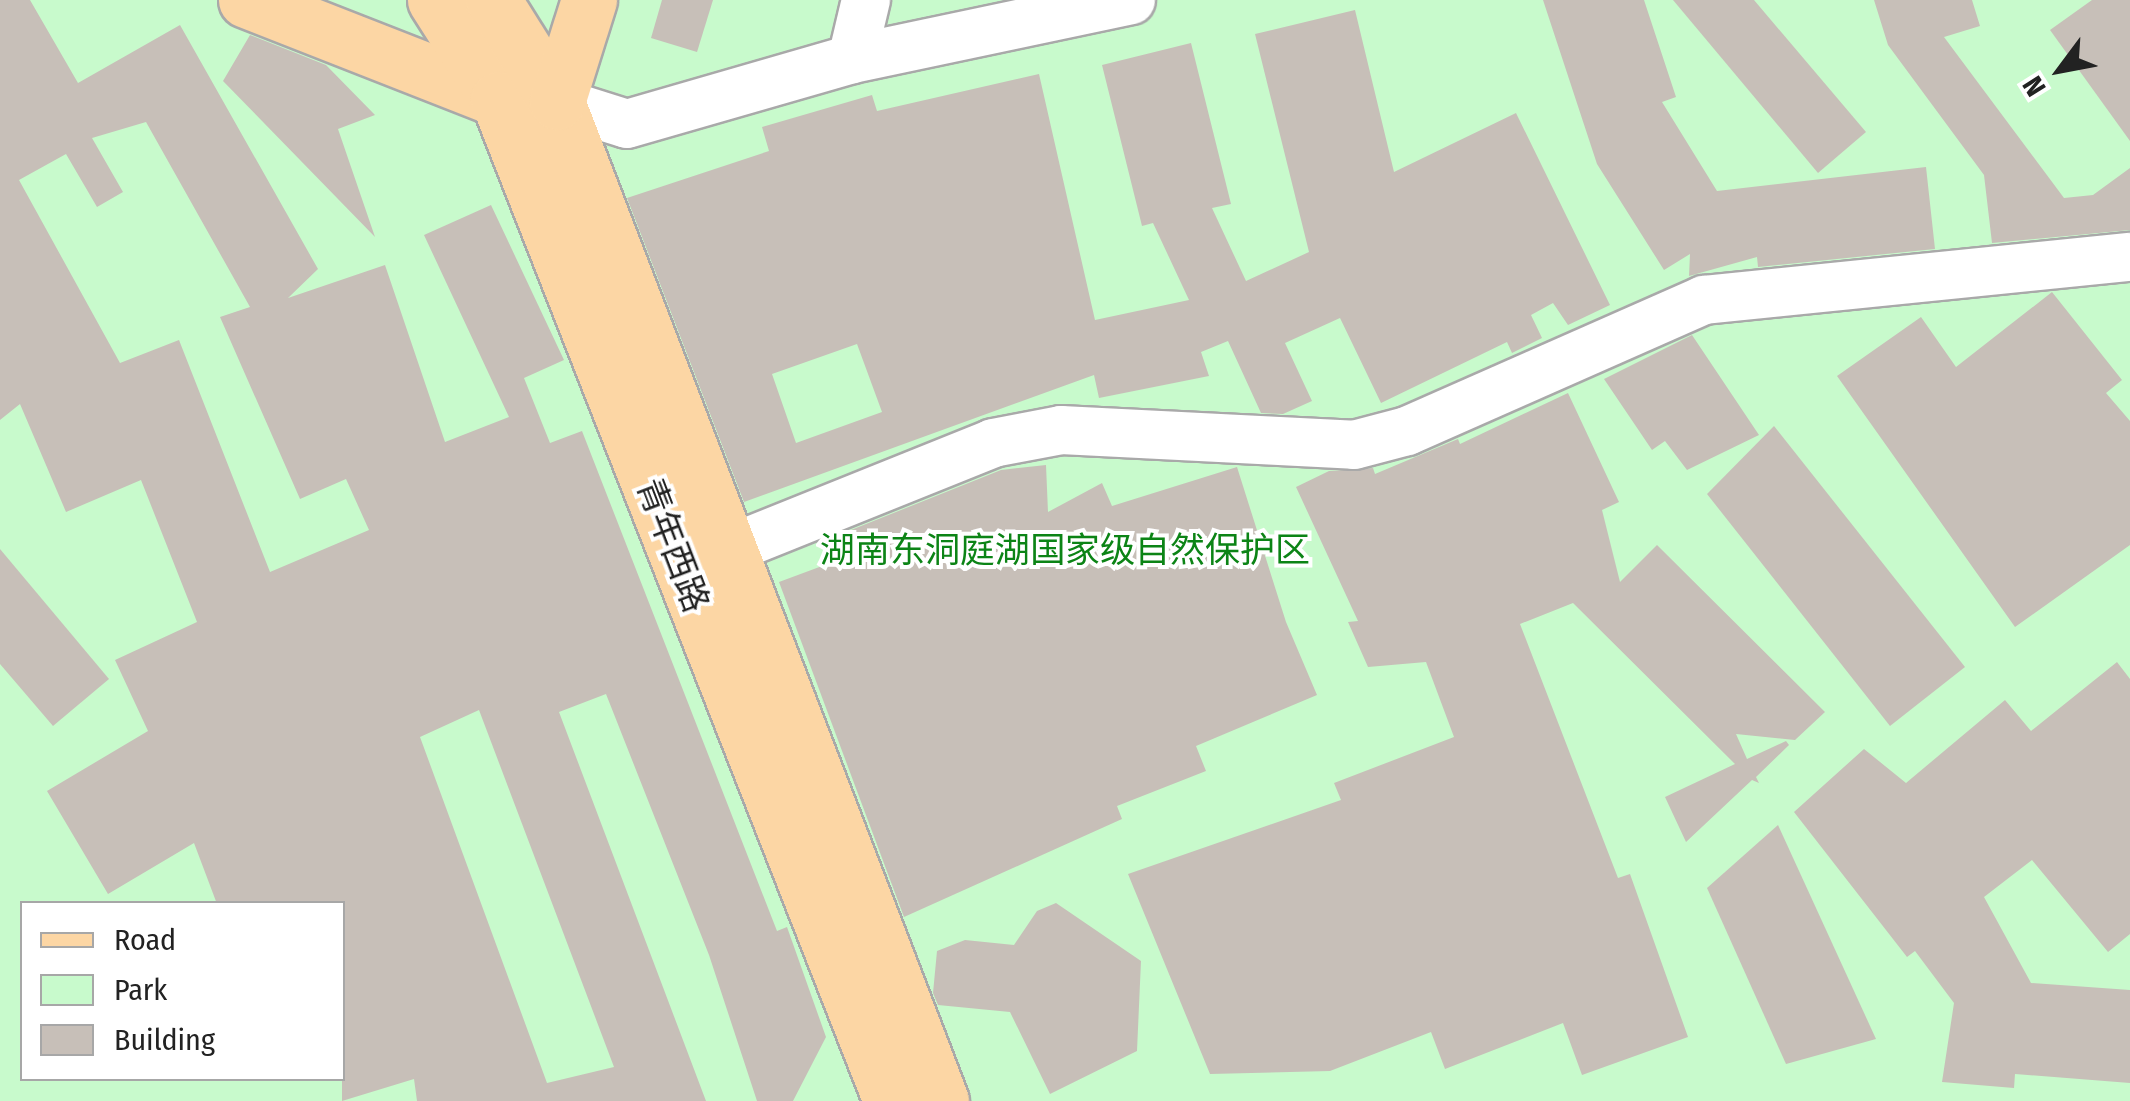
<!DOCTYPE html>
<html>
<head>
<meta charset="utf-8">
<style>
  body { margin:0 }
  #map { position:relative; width:2130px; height:1101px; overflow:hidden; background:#f2efe9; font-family:"Fira Sans Condensed","Noto Sans SC",sans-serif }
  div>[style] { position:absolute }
  .park>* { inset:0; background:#c8facc }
  .building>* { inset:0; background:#c7bfb8 }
  .roads { filter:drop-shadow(2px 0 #a9a9a9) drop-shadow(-2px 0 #a9a9a9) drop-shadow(0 2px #a9a9a9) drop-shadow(0 -2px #a9a9a9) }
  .minor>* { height:48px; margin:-24px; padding:0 24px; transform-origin:24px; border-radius:24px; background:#fff }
  .major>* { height:55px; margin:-27.5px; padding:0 27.5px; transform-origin:27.5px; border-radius:27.5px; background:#fcd6a4 }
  span { translate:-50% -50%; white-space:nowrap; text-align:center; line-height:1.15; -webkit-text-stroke:8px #fff; paint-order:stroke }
  .street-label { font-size:35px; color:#222 }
  .park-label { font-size:35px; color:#0c8416 }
  .legend { position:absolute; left:20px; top:901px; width:325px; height:180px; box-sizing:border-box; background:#fff; border:2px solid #a7a7a7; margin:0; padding:12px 18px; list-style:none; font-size:30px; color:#222 }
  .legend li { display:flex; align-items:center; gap:20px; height:50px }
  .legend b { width:50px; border:2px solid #a7a7a7 }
  .north { position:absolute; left:2010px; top:20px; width:100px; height:100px; -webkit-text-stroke:8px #fff; paint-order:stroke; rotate:238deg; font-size:28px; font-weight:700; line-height:40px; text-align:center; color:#222 }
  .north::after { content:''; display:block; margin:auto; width:35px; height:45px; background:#222; clip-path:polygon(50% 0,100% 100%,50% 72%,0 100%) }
</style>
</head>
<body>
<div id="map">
  <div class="park">
    <i style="clip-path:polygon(evenodd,0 0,2130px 0,2130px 1101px,0 1101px,0 0,22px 904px,342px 904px,342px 1078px,22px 1078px,22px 904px)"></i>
  </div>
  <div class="building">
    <i style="clip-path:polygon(evenodd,0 0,30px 0,78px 83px,180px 25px,318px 269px,288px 298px,385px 265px,445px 442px,509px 417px,424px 235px,491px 205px,564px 360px,524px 378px,550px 443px,582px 431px,777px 931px,787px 927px,826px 1037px,793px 1101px,757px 1101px,709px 955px,606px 694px,559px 712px,706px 1101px,417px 1101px,414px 1079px,342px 1101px,342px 904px,217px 904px,194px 843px,108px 894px,47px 791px,148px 731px,115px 660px,197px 622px,141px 480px,66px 512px,20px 404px,0 420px,0 0,146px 122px,250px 307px,220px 317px,300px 499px,346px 479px,369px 530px,270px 572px,179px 340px,120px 363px,19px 180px,66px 154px,97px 207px,123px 192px,92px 138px,146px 122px,0 0,479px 710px,614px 1067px,547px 1083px,420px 737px,479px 710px)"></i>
    <i style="clip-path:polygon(662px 0,713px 0,697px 52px,651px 38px)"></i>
    <i style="clip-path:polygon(1543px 0,1644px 0,1676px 97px,1662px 102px,1717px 191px,1926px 167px,1935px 249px,1758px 267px,1757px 257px,1689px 276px,1690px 254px,1664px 270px,1597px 164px)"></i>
    <i style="clip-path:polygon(1673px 0,1754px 0,1866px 132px,1818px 173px)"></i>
    <i style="clip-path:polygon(1874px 0,1972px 0,1980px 26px,1944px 37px,2064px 198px,2093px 195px,2130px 168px,2130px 230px,1992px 243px,1984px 175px,1888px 45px)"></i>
    <i style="clip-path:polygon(2092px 0,2130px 0,2130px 141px,2050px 30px)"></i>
    <i style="clip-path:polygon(evenodd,1355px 10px,1394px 172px,1516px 113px,1610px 305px,1568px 325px,1553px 303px,1531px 315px,1542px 338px,1512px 353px,1507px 342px,1381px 403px,1340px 318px,1285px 343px,1312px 401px,1283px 414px,1261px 413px,1228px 341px,1201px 352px,1209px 376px,1099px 398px,1094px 375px,744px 502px,627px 198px,769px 151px,762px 127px,872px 95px,877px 111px,1039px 74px,1095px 320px,1189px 300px,1153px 223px,1142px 226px,1102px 65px,1191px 43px,1231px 204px,1212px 208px,1246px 281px,1309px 252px,1255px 34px,1355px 10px,857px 344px,882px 412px,796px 443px,772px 374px,857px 344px)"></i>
    <i style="clip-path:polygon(250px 35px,326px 65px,375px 115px,338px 129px,375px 237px,223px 81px)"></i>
    <i style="clip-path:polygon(2052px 292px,2122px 380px,2106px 393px,2130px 421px,2130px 545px,2015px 627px,1837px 376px,1921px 317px,1956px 367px)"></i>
    <i style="clip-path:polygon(1692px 335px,1759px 435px,1687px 470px,1665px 441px,1652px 450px,1604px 379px)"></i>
    <i style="clip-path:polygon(1568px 393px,1619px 502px,1602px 510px,1620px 582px,1657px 545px,1825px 712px,1795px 740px,1736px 734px,1747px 759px,1786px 741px,1789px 745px,1756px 777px,1759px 783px,1752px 780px,1686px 842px,1665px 797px,1735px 764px,1573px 603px,1520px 624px,1618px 878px,1630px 874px,1688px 1037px,1582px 1075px,1563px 1023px,1445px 1069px,1431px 1032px,1330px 1071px,1210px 1074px,1128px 874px,1341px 800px,1334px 783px,1454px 737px,1426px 662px,1368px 667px,1348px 622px,1358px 621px,1296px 487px,1329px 471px,1373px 468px,1375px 474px,1458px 439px,1460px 444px)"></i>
    <i style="clip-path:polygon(1774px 426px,1965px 667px,1890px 726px,1707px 494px)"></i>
    <i style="clip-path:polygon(1046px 465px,1048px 512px,1102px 483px,1112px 506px,1237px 467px,1286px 622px,1317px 695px,1196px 746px,1206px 771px,1117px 806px,1122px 819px,904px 917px,779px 582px,849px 556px,841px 534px,1001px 470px)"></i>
    <i style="clip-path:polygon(0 549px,109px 679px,53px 726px,0 664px)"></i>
    <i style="clip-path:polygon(2117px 662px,2130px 679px,2130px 934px,2108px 952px,2032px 860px,1984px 897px,2031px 983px,2130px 990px,2130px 1083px,2015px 1074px,2014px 1088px,1942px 1082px,1954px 1003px,1915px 951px,1907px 957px,1794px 812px,1864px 749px,1906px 783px,2005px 700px,2031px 731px)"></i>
    <i style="clip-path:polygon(1778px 825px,1876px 1039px,1786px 1064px,1707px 888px)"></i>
    <i style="clip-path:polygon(1056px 903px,1141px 961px,1137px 1051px,1050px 1094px,1010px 1012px,938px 1005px,933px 993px,937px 951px,965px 940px,1014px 945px,1037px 911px)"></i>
  </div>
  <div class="roads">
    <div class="minor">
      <i style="left:852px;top:59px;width:61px;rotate:-76.7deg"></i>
      <i style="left:557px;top:102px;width:73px;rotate:17.4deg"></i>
      <i style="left:627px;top:124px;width:234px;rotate:-16.1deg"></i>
      <i style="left:852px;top:59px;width:285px;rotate:-11.9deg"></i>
      <i style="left:725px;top:551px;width:289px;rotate:-21.9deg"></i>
      <i style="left:993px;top:443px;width:69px;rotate:-10.8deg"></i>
      <i style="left:1061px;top:430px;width:293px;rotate:2.9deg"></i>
      <i style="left:1354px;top:445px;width:55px;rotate:-14.8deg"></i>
      <i style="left:1407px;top:431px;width:325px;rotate:-23.8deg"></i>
      <i style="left:1704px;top:300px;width:428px;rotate:-5.8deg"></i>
    </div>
    <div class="major">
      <i style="left:246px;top:0;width:271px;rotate:21.4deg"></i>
      <i style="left:435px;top:0;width:117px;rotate:57.5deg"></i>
      <i style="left:498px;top:99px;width:1076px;rotate:68.58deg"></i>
      <i style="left:493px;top:0;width:120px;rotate:57.9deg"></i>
      <i style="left:557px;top:102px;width:1070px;rotate:68.97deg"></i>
      <i style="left:557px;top:102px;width:107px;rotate:-72.6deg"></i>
    </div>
  </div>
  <div class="street-label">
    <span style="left:673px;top:545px;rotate:69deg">青年西路</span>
  </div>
  <div class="park-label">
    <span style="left:1065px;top:550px">湖南东洞庭湖国家级自然保护区</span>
  </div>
  <ul class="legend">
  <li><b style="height:12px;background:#fcd6a4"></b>Road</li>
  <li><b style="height:28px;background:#c8facc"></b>Park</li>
  <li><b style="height:28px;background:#c7bfb8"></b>Building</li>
  </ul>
  <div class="north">N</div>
</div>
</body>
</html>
